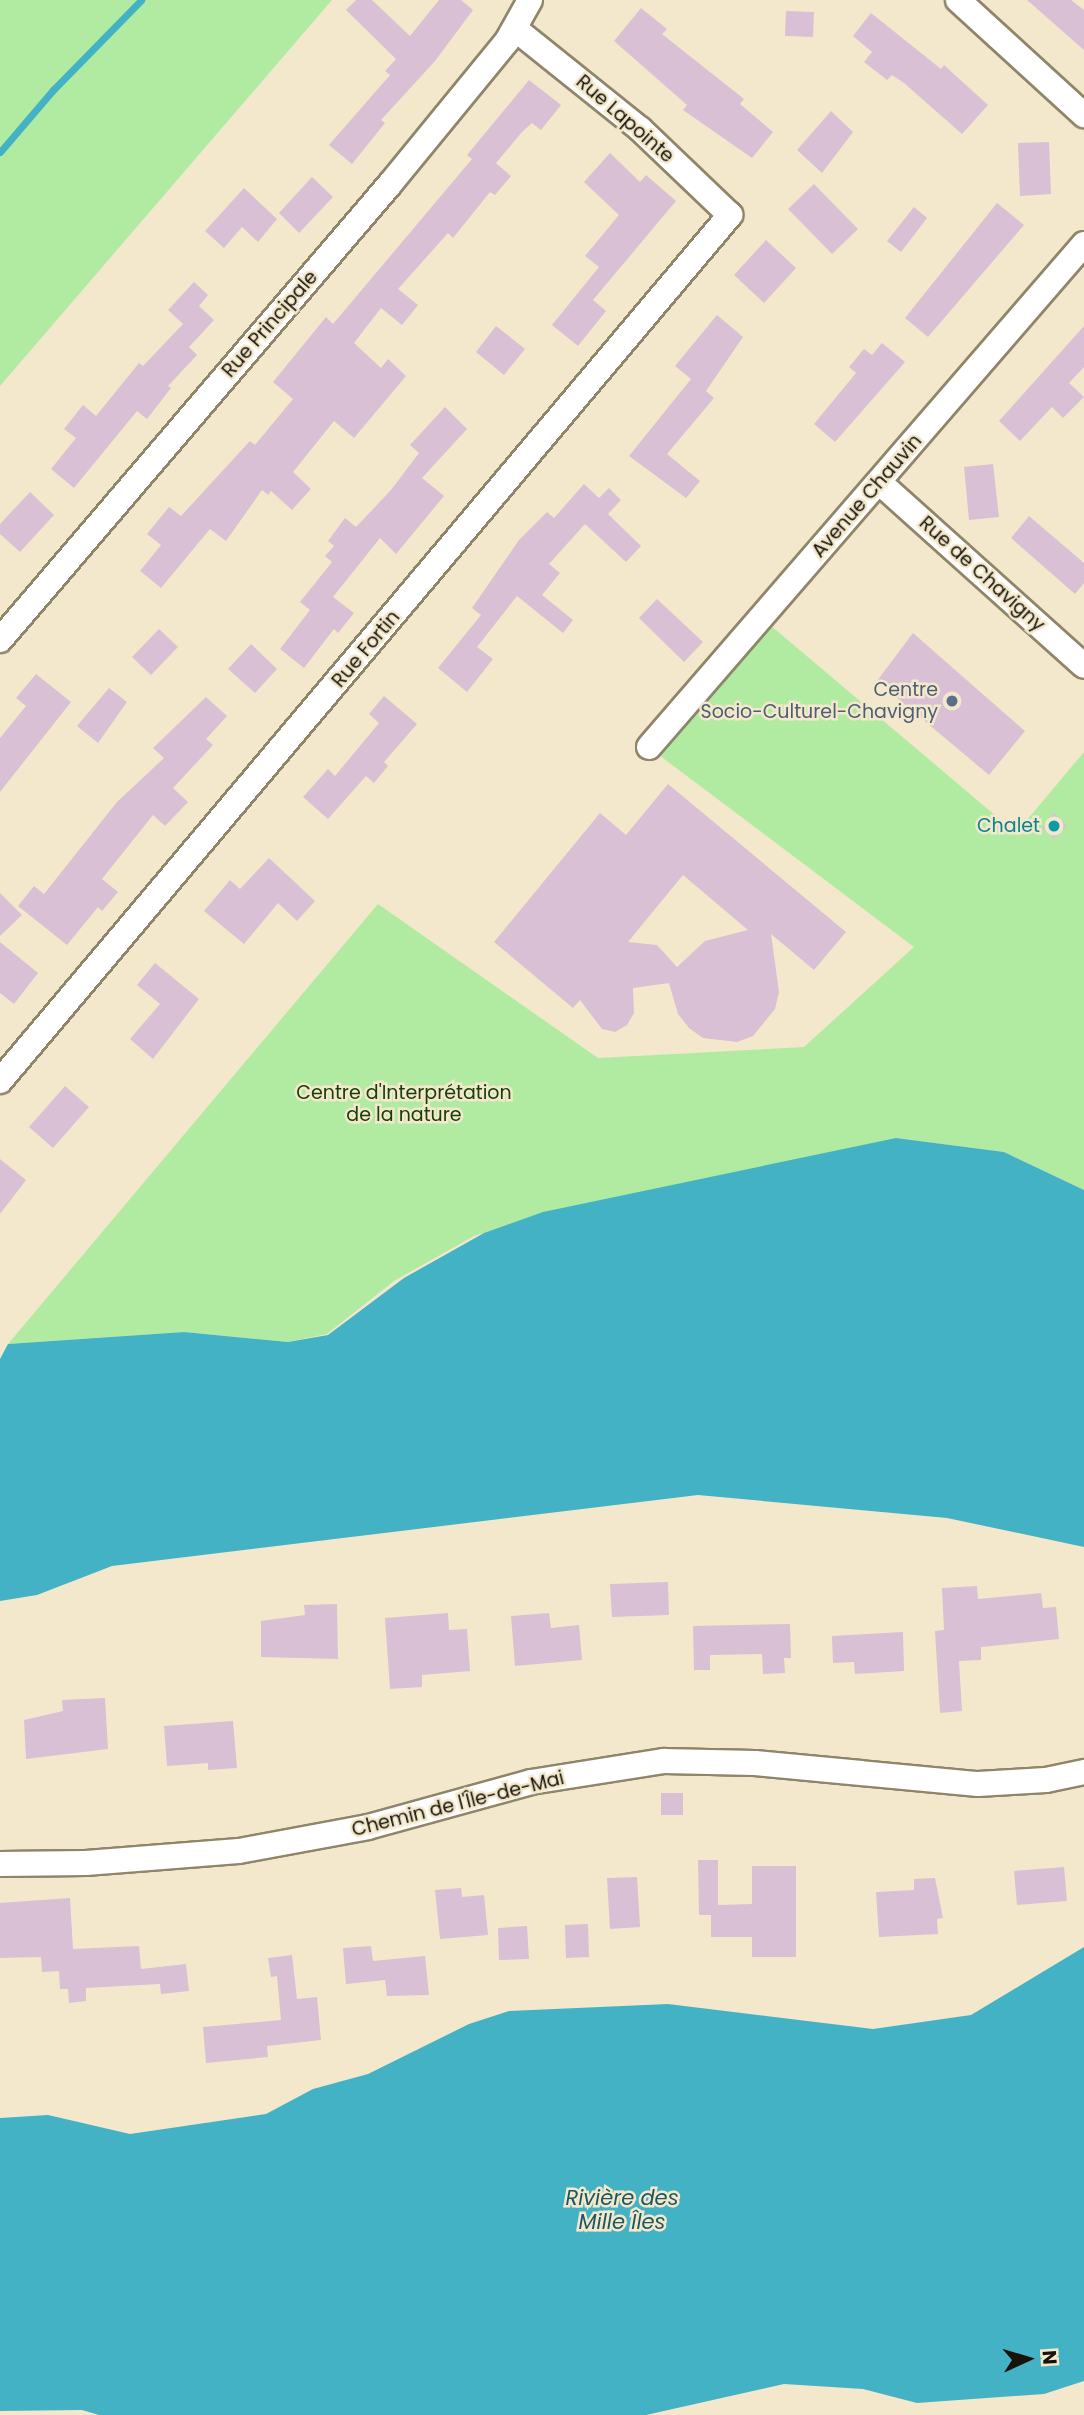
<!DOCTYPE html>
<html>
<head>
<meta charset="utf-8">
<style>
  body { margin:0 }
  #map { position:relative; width:1084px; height:2415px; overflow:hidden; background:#f3e8cc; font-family:Poppins,sans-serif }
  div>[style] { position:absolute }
  .green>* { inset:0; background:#b1eba2 }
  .water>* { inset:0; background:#44b2c5 }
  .stream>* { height:7px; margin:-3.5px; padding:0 3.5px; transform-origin:3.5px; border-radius:3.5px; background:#44b2c5 }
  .building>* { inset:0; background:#d9c0d4 }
  .roads { filter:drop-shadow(2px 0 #8f856b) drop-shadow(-2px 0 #8f856b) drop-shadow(0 2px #8f856b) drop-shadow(0 -2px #8f856b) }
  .street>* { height:24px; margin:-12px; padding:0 12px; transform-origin:12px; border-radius:12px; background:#fff }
  .dots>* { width:19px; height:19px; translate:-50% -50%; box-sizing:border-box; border:4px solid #f3e8cc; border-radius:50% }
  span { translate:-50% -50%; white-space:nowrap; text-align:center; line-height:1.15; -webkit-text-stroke:5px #f3e8cc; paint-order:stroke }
  .street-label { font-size:19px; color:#17130a }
  .service-label { font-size:19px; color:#4e5e75 }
  .right { translate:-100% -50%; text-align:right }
  .culture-label { font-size:19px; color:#0d838f }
  .park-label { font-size:19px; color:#174009 }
  .water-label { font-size:21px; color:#1a5761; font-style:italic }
  .north { position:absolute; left:993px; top:2324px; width:70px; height:70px; -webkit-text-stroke:5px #f3e8cc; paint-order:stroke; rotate:86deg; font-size:19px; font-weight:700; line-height:28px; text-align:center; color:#17130a }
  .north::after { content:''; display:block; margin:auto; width:24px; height:32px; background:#17130a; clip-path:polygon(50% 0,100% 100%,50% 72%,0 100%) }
</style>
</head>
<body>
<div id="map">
  <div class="green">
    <i style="clip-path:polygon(0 0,332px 0,0 386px)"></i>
    <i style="clip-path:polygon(763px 619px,1016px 833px,1084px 752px,1084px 1190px,1004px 1152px,896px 1138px,540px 1216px,474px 1236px,394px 1281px,327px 1334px,288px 1342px,184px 1332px,8px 1344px,378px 904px,598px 1058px,804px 1047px,914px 947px,651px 749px)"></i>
  </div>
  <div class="water">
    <i style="clip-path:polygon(896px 1138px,1004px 1152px,1084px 1190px,1084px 1547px,947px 1518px,698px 1495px,112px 1566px,37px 1595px,0 1601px,0 1359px,8px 1344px,184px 1332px,288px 1342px,328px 1335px,404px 1278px,484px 1233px,543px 1212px)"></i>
    <i style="clip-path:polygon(1084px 1947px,1084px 2381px,1044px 2394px,917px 2403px,863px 2389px,784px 2384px,646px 2415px,99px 2415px,82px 2410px,0 2411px,0 2118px,48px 2115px,130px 2134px,266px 2114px,313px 2089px,368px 2074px,469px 2024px,509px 2011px,668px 2004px,873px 2029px,971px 2015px)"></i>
  </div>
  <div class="stream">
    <i style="left:0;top:152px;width:82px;rotate:-49.5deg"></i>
    <i style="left:53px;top:90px;width:126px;rotate:-45.6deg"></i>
  </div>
  <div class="building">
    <i style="clip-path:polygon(356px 0,372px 0,410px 36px,439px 0,461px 0,473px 10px,435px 61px,381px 120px,385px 123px,352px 164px,329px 145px,390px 75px,385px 71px,396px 59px,346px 10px)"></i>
    <i style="clip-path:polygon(1027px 0,1071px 0,1084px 10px,1084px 50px)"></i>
    <i style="clip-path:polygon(641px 8px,667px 29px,662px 34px,744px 99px,740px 104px,773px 132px,752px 158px,683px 110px,687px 105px,614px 41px)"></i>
    <i style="clip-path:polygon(786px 11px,814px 12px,813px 37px,785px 36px)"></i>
    <i style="clip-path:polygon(871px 13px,941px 69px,944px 65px,988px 105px,962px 134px,904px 83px,892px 75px,887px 80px,864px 62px,872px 52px,853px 36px)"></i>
    <i style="clip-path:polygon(529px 80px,561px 105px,541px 130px,532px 123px,522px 132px,496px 163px,511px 176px,495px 195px,490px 192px,453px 238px,448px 233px,398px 289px,418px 305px,402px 325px,381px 308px,354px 343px,381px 368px,388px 359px,406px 376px,354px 438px,334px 421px,293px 472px,311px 489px,292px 510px,271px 491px,268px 495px,262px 490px,226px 541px,210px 529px,161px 588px,140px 571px,161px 545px,147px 534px,169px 507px,181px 516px,250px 441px,255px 445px,293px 399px,273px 382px,326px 317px,333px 324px,472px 159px,467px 155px)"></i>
    <i style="clip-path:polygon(831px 111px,853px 132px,822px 173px,797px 150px)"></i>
    <i style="clip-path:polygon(1049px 142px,1051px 194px,1020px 196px,1018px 143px)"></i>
    <i style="clip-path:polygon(610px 153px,640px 182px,646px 175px,676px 201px,593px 300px,606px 311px,578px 346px,552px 325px,599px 267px,585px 256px,619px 215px,584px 182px)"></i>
    <i style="clip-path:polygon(312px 177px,333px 197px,299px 233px,279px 213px)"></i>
    <i style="clip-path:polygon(814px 184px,858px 229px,832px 254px,788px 209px)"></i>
    <i style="clip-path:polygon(244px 188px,277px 219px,258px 242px,242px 227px,224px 248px,205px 231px)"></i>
    <i style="clip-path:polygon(997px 203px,1024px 225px,928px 337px,905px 318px)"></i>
    <i style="clip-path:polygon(914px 207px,927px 218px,901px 252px,887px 241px)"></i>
    <i style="clip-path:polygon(766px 240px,796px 268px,764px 303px,734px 275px)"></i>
    <i style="clip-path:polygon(194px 282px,208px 295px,199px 306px,214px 320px,189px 347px,197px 355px,168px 386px,171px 388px,147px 419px,137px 411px,74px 488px,51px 469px,76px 438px,64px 429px,83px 405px,96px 416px,139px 363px,143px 366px,183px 324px,168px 310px)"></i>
    <i style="clip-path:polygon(717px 315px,743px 337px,706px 391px,714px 398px,667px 454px,700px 481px,686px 498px,629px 456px,691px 379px,675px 366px)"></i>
    <i style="clip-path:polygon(496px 326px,525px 349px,504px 375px,476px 352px)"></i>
    <i style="clip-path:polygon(1084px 326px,1084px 367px,1069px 383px,1084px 397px,1063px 418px,1052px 407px,1020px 441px,999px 421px)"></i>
    <i style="clip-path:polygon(882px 343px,905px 362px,835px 442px,814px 424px,856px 373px,849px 367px,864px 349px,872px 355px)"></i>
    <i style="clip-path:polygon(445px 407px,467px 429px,422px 478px,444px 496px,396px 554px,380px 538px,333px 597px,354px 613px,338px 633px,334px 629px,304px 668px,280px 649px,310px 610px,300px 602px,332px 562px,325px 556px,334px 546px,328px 541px,345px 518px,356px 527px,391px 490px,419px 453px,410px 445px)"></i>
    <i style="clip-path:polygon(993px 464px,999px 517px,969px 520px,964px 467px)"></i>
    <i style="clip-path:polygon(584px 484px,599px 498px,609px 488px,621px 500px,608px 514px,641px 546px,626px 562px,585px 524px,549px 564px,560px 573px,542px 595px,573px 620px,563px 633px,517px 596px,477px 647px,493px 659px,467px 692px,438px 668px,481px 615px,472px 608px,519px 540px,547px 512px,554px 518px)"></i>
    <i style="clip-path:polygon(30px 492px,54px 515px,20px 552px,0 534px,0 524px)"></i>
    <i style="clip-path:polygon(1029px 516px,1084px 563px,1084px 583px,1075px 594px,1011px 538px)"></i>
    <i style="clip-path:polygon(657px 599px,703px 642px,684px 662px,639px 618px)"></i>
    <i style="clip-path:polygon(159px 629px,178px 647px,151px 675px,132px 657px)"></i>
    <i style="clip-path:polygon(913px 633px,1025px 731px,989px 775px,877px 681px)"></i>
    <i style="clip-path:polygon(251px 644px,277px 669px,255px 693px,228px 669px)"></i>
    <i style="clip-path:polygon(36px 674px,71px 702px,0 792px,0 738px,26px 706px,16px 698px)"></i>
    <i style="clip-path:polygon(109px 688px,127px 702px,98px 743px,77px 726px)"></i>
    <i style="clip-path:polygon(384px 696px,417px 724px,384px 762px,388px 766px,374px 783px,366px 776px,328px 819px,303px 797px,328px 769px,335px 776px,379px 723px,369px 714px)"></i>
    <i style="clip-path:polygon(206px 697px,227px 716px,206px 739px,213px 745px,173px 788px,188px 802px,165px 826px,153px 815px,102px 879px,118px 892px,102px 911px,98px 907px,67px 945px,18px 906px,34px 886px,44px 894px,117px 802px,164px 758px,153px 748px)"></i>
    <i style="clip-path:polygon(evenodd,668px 784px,846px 932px,814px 970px,771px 934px,779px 992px,775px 1009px,753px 1036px,737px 1042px,703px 1038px,689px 1028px,678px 1014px,669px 983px,633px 988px,634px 1013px,627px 1025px,615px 1032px,602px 1029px,580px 1000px,573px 1008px,494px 942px,600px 813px,626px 835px,668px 784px,683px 875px,748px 930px,705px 941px,677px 967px,657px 945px,628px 942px,683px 875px)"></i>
    <i style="clip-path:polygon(1054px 813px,1067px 825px,1054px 839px,1042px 828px)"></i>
    <i style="clip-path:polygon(269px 858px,315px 901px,297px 921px,278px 903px,244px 944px,204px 911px,230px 880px,240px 889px)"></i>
    <i style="clip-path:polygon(0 893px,22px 915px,0 936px)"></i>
    <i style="clip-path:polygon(0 942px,38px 973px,14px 1004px,0 993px)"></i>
    <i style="clip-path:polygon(155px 963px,199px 999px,153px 1059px,130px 1039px,160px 1004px,137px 985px)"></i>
    <i style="clip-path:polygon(65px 1086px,89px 1107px,53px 1148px,29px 1127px)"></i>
    <i style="clip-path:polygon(0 1159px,26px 1180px,0 1214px)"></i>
    <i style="clip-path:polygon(668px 1582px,669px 1615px,612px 1617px,610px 1584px)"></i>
    <i style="clip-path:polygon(977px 1586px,978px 1599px,1041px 1593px,1043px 1608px,1056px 1607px,1059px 1639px,981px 1647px,981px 1660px,959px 1661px,962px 1711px,940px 1713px,935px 1631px,944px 1630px,942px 1588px)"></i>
    <i style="clip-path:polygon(337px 1604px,338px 1659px,261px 1657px,261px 1621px,305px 1615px,304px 1605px)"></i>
    <i style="clip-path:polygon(448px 1613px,449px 1630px,467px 1629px,470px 1671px,422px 1675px,422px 1687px,390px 1689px,385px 1618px)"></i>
    <i style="clip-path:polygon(549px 1613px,551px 1628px,579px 1625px,582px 1660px,515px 1666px,511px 1616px)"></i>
    <i style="clip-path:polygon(790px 1624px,791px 1658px,784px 1658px,785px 1673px,763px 1674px,762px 1654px,710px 1655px,710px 1670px,694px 1670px,693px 1626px)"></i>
    <i style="clip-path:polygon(903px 1632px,904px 1671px,855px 1674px,854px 1662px,833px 1663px,832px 1636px)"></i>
    <i style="clip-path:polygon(105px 1698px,108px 1749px,26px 1759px,24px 1720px,63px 1711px,62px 1700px)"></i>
    <i style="clip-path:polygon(233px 1721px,237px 1768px,208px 1770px,208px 1763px,167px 1766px,164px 1726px)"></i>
    <i style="clip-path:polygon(661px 1793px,683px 1793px,683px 1815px,661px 1815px)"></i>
    <i style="clip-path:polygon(698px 1860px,718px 1860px,718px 1905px,752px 1904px,752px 1866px,796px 1866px,796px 1957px,752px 1957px,752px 1937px,711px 1937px,711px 1915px,699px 1915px)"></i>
    <i style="clip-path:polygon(1064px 1867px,1067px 1901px,1017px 1905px,1014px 1871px)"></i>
    <i style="clip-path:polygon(637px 1877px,640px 1927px,610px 1929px,607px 1878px)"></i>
    <i style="clip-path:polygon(935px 1878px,943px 1918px,937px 1919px,938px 1934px,879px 1937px,876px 1892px,914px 1890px,914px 1879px)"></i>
    <i style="clip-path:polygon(461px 1888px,462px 1897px,484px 1895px,488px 1935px,440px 1939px,435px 1890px)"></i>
    <i style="clip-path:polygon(70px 1898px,73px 1949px,139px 1946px,141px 1969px,186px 1964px,189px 1991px,161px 1994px,160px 1984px,86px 1988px,86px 2001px,69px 2003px,68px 1989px,60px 1989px,59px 1971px,42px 1972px,41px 1957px,0 1958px,0 1903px)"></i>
    <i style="clip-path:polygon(588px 1924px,589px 1957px,566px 1958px,565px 1925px)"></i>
    <i style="clip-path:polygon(527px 1926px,529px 1959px,499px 1960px,498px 1928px)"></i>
    <i style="clip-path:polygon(371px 1946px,373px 1961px,425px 1956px,429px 1995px,387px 1996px,385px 1980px,346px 1984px,343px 1948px)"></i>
    <i style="clip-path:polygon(292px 1955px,297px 1999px,317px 1997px,321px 2040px,267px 2046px,268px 2057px,206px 2063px,203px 2027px,281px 2020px,277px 1976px,271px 1977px,268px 1958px)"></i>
  </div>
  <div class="roads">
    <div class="street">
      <i style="left:958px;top:0;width:171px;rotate:42.4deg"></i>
      <i style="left:879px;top:482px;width:275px;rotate:41.9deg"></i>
      <i style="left:0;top:640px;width:600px;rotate:-49.46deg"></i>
      <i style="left:390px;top:184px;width:185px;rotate:-50.7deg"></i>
      <i style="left:507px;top:41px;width:47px;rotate:-60.7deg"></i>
      <i style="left:649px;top:747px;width:665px;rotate:-49.15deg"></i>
      <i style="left:0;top:1081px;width:1133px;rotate:-49.87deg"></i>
      <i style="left:730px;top:215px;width:124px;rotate:-136.3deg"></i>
      <i style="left:640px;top:129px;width:160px;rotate:-141.3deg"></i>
      <i style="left:0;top:1864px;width:86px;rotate:-0.7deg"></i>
      <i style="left:86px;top:1863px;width:153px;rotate:-4.5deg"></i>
      <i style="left:239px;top:1851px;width:131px;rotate:-10.5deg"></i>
      <i style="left:368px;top:1827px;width:169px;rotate:-15.4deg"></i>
      <i style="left:531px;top:1782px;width:135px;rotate:-9deg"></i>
      <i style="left:664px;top:1761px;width:91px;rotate:1.3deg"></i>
      <i style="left:755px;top:1763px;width:224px;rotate:5.4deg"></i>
      <i style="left:978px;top:1784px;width:68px;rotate:-3.4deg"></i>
      <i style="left:1046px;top:1780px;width:39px;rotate:-12deg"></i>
    </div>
  </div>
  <div class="dots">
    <i style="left:952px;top:701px;background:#5c6f8a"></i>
    <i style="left:1054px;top:826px;background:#0f9aa8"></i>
  </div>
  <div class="street-label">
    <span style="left:625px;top:119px;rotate:41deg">Rue Lapointe</span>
    <span style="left:270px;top:324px;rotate:-49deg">Rue Principale</span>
    <span style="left:867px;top:496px;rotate:-49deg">Avenue Chauvin</span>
    <span style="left:982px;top:574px;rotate:42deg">Rue de Chavigny</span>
    <span style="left:366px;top:649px;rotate:-50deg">Rue Fortin</span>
    <span style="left:458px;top:1804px;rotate:-14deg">Chemin de l'Île-de-Mai</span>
  </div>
  <div class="service-label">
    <span class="right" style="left:938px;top:701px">Centre<br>Socio-Culturel-Chavigny</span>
  </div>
  <div class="culture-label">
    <span class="right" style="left:1040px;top:826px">Chalet</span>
  </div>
  <div class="park-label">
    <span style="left:404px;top:1104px">Centre d'Interprétation<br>de la nature</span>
  </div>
  <div class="water-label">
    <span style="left:622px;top:2210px">Rivière des<br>Mille Îles</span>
  </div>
  <div class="north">N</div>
</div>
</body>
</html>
